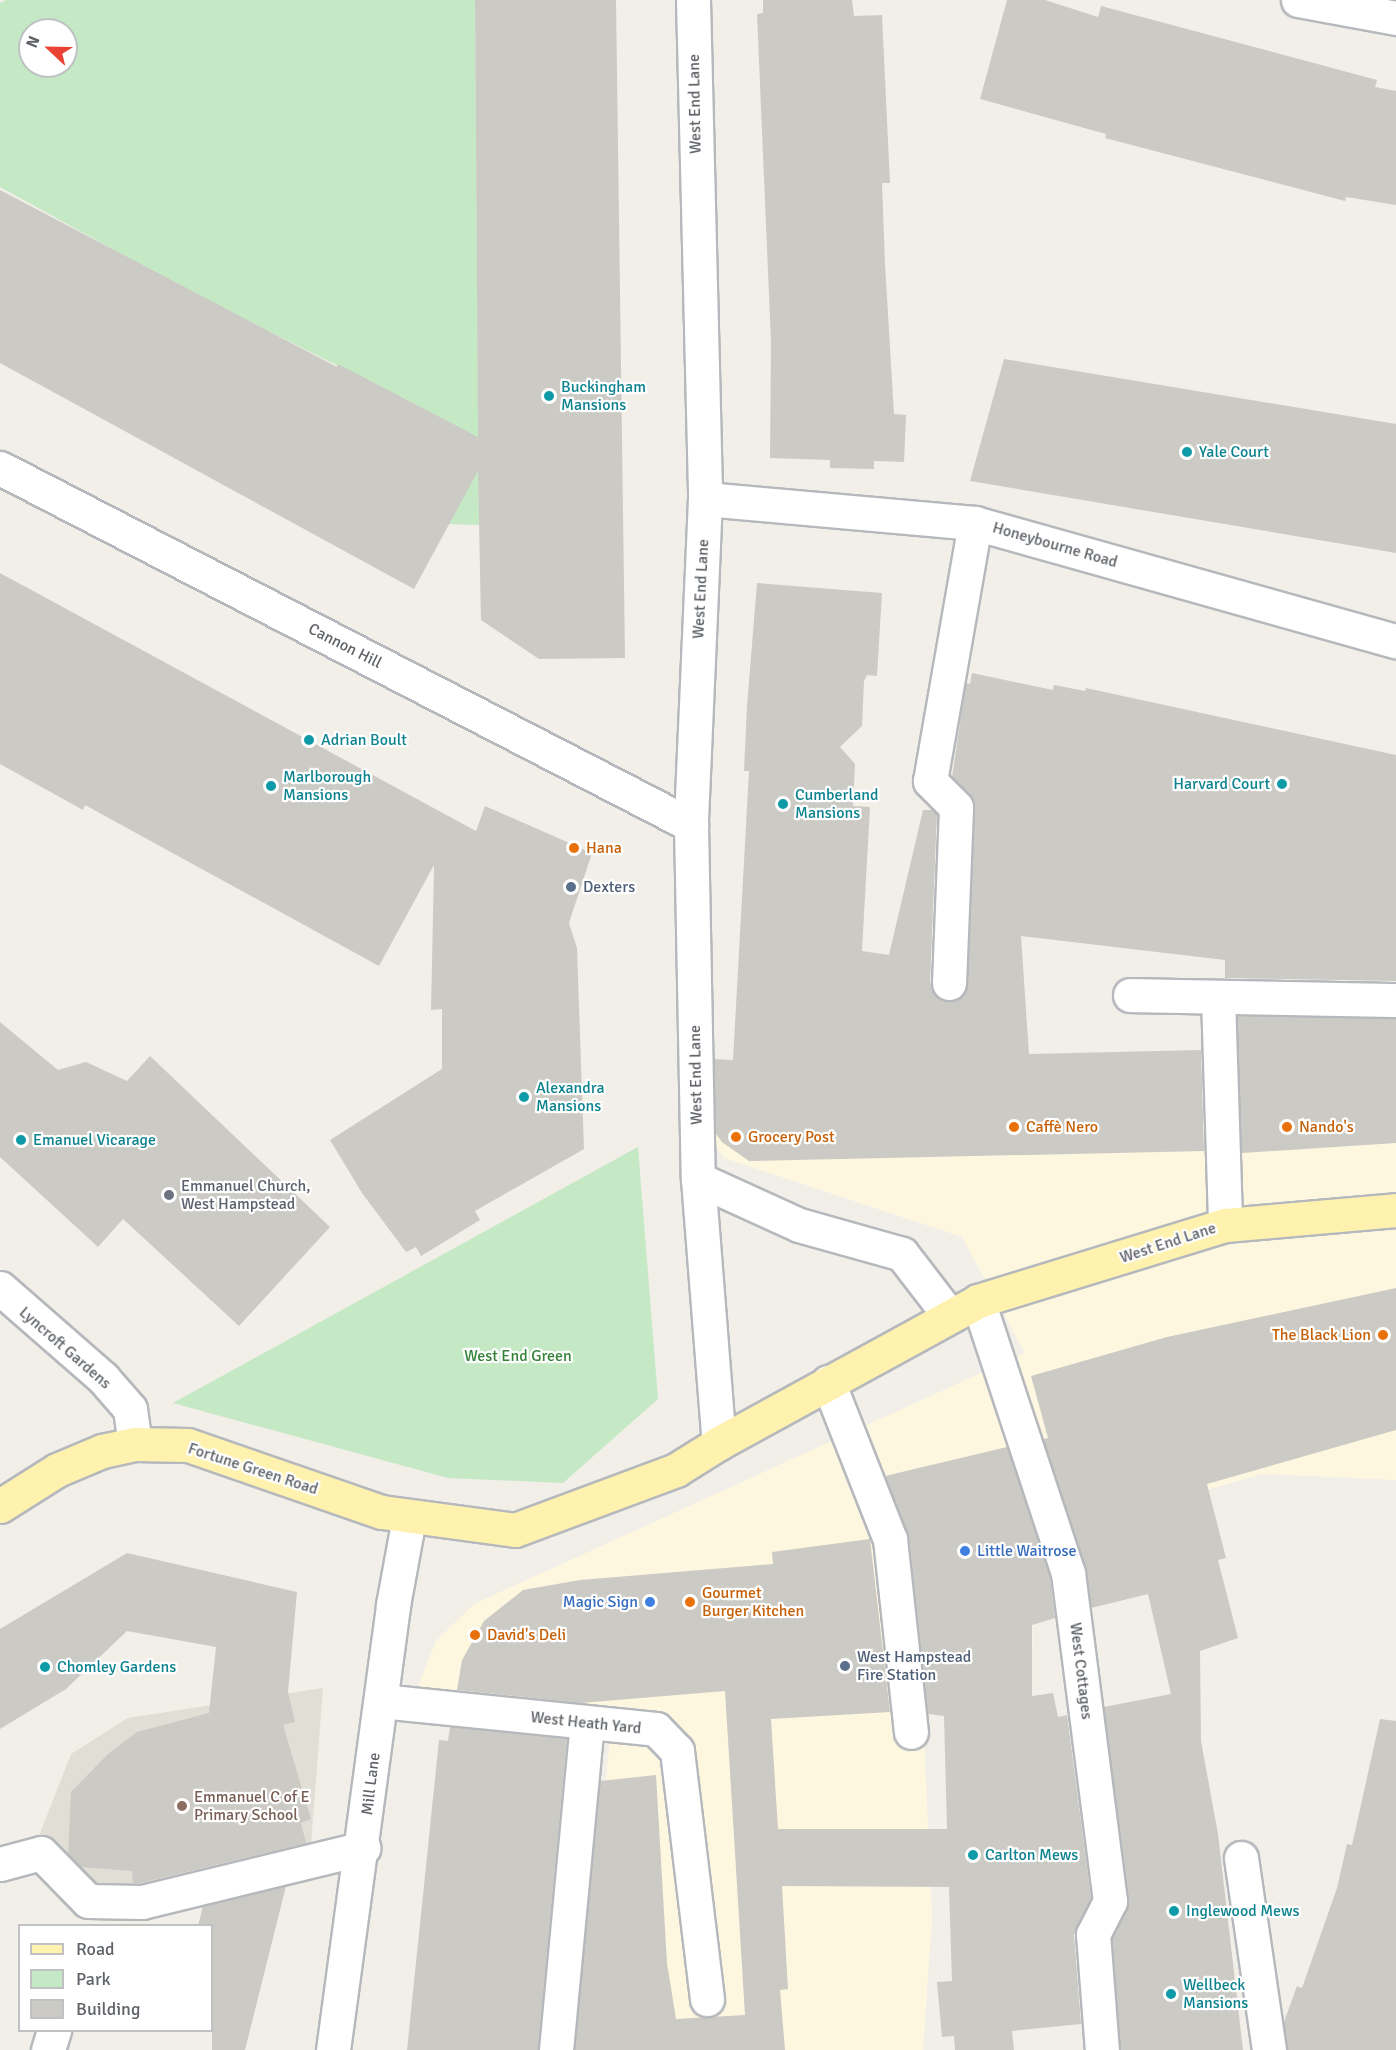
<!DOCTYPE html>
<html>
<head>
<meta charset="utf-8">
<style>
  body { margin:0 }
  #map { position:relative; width:1396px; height:2050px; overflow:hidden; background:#f1efe8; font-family:Signika,sans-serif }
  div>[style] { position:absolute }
  .commercial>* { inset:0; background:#fef7e0 }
  .education>* { inset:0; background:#e1ded6 }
  .green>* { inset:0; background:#c5e8c5 }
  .building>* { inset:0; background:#cccac5 }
  .roads { filter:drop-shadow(2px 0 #b5b8bc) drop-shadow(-2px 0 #b5b8bc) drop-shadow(0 2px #b5b8bc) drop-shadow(0 -2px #b5b8bc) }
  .minor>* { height:33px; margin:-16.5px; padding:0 16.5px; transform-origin:16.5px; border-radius:16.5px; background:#fff }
  .major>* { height:33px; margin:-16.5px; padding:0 16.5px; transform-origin:16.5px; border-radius:16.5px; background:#fff2af }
  .dots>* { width:16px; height:16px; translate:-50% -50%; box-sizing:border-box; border:3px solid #fff; border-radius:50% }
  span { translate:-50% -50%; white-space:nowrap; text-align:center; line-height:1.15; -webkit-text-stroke:4.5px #fff; paint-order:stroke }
  .street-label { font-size:16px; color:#5f6368 }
  .culture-label { font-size:16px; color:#0d838f }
  .left { translate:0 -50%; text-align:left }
  .right { translate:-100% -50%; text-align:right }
  .food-label { font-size:16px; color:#c56008 }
  .service-label { font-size:16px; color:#4e5e75 }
  .worship-label { font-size:16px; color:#5b616d }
  .park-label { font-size:16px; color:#348238 }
  .shop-label { font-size:16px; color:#366cbe }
  .education-label { font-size:16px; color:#785e54 }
  .legend { position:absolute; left:18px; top:1924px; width:195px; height:108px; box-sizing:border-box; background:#fff; border:2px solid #bfc1c3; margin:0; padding:8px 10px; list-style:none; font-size:18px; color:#5f6368 }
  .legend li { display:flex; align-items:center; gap:12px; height:30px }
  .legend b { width:30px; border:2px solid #bfc1c3 }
  .north { position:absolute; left:18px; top:18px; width:60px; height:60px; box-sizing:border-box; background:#fff; border:2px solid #bfc1c3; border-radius:50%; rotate:292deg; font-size:16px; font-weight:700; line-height:24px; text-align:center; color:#5f6368 }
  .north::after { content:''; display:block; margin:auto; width:21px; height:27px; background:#ea4335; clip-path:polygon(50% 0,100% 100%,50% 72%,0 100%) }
</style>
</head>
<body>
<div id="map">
  <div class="commercial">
    <i style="clip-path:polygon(704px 1093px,1083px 1105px,1396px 1102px,1396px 1480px,1262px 1474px,1026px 1542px,1033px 1571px,1032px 1696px,944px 1716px,923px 1714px,932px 1918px,923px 2050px,578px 2050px,610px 1740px,578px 1703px,414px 1696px,436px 1641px,474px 1604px,1025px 1353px,962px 1237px,724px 1158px,703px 1128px)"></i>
  </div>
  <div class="education">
    <i style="clip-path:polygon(323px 1688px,309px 1871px,146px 1914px,84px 1919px,30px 1859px,71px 1754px,128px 1718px)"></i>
  </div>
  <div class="green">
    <i style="clip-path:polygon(evenodd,6px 0,475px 0,479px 525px,449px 524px,431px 437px,416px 405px,185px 289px,0 187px,0 3px,6px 0,30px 30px,66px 30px,66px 66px,30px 66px,30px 30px)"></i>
    <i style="clip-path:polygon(638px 1147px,658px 1399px,563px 1483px,448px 1478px,173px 1403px)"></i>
  </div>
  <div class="building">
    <i style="clip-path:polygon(475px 0,616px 0,625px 658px,539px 659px,481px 620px,478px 471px,414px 589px,0 363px,0 190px,337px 367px,338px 364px,478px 437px)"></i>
    <i style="clip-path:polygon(763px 0,852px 0,854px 16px,882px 15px,890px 183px,882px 183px,885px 264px,894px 414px,906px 415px,904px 462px,874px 461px,874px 469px,830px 468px,830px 460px,770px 458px,771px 342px,757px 14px,763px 13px)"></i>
    <i style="clip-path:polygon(1007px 0,1045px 0,1098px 17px,1101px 6px,1377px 80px,1375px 87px,1396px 91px,1396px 205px,1346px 197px,1345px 201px,1105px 138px,1106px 134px,980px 99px)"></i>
    <i style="clip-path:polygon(1004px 359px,1396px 424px,1396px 553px,970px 481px)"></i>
    <i style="clip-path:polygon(0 573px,476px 831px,485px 806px,592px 853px,569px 923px,577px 948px,584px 1149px,475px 1211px,480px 1220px,421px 1256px,416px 1247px,406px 1252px,362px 1193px,330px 1140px,442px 1069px,442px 1009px,431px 1010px,434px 865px,379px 966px,85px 805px,83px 810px,0 764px)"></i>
    <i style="clip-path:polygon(757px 583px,882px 593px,877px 676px,867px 675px,864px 681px,862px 726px,840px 747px,855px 764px,853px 806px,870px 807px,862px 951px,889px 955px,923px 810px,933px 810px,937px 814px,930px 982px,940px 999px,958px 999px,968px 984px,975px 807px,970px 794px,952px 777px,966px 683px,970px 684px,972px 673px,1053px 690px,1054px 685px,1085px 691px,1086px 688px,1396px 755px,1396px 981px,1225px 978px,1225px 960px,1021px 936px,1029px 1054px,1201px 1050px,1204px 1151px,749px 1161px,722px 1142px,716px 1134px,714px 1059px,733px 1060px,749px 771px,744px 771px,747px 706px)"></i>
    <i style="clip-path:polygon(1237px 1016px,1396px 1019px,1396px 1143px,1242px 1153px)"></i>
    <i style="clip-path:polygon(0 1022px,58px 1070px,86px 1062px,127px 1081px,150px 1056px,330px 1227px,239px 1326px,123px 1219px,98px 1247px,0 1157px)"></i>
    <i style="clip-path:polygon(1396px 1288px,1396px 1430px,1207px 1484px,1226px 1558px,1218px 1560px,1238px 1638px,1200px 1651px,1201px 1741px,1218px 1834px,1243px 2050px,1120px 2050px,1112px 1938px,1129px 1899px,1104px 1707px,1171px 1694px,1148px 1594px,1091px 1608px,1086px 1567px,1043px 1439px,1048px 1438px,1031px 1376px,1167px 1337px)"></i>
    <i style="clip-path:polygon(1007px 1447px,1050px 1577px,1055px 1618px,1032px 1625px,1032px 1696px,1053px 1693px,1058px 1717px,1067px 1715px,1091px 1898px,1074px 1935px,1081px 2024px,1012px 2031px,1014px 2050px,955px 2050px,954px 2036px,942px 2037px,937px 1982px,952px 1981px,949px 1887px,782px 1886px,788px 1989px,780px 1990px,785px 2050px,575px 2050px,600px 1781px,656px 1775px,667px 1963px,676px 2019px,745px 2015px,725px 1691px,581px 1703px,457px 1690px,462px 1660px,484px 1621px,523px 1590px,580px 1580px,773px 1564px,772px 1552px,870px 1539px,890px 1712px,771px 1719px,778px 1829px,947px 1829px,944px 1716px,928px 1714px,909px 1537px,885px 1476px)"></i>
    <i style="clip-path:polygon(127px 1553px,297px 1592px,288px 1692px,295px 1722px,283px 1725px,311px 1819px,301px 1823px,306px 1843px,140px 1883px,133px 1883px,132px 1871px,81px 1867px,68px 1854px,71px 1792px,108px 1754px,137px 1732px,209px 1713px,216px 1647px,127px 1631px,66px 1689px,0 1729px,0 1629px)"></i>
    <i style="clip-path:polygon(1380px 1719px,1396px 1721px,1396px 2050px,1287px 2050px,1284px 2022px,1297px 1986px,1302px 1988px,1337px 1888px,1347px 1844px,1352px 1845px)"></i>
    <i style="clip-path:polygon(450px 1727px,567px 1739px,538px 2050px,407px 2050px,439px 1740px,448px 1741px)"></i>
    <i style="clip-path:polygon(286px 1886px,245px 2050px,212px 2050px,212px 1926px,198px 1926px,203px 1906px)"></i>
  </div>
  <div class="roads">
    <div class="minor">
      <i style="left:693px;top:0;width:499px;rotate:88.6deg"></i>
      <i style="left:705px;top:499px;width:326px;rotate:92.5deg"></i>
      <i style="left:691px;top:825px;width:354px;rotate:88.9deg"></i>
      <i style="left:698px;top:1179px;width:265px;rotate:85.5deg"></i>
      <i style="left:1298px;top:0;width:100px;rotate:10.4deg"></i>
      <i style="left:0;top:468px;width:778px;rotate:27.32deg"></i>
      <i style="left:705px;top:499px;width:271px;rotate:5.1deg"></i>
      <i style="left:975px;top:523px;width:437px;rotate:15.7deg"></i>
      <i style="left:949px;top:983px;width:176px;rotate:-87.7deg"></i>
      <i style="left:956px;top:807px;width:37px;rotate:-135deg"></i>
      <i style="left:930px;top:781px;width:262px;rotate:-80.1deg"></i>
      <i style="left:1130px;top:995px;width:266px;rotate:1.1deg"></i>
      <i style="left:1218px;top:997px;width:228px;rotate:88.2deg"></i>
      <i style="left:698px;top:1179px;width:111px;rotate:24.5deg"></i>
      <i style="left:799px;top:1225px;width:107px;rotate:15.7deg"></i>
      <i style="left:902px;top:1254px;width:77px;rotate:52.4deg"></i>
      <i style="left:0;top:1288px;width:137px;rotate:41.1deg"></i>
      <i style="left:103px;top:1378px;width:41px;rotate:48.9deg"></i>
      <i style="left:130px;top:1409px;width:35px;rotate:82deg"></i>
      <i style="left:978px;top:1301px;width:287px;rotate:71.7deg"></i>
      <i style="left:1068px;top:1573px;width:331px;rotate:82.7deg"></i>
      <i style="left:1110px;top:1901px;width:37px;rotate:117deg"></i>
      <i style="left:1093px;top:1934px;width:116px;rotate:85.6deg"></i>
      <i style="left:828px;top:1382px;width:169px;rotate:68.5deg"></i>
      <i style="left:890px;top:1539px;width:194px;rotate:83.8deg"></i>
      <i style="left:381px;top:1701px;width:276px;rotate:5.8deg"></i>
      <i style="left:656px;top:1729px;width:30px;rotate:46deg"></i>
      <i style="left:677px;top:1751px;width:250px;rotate:83.1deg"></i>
      <i style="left:1241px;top:1858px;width:194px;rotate:81.7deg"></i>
      <i style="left:0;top:1864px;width:42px;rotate:-15deg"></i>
      <i style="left:41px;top:1853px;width:67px;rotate:45.6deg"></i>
      <i style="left:88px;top:1901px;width:54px;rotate:1.1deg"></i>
      <i style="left:142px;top:1902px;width:228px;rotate:-13.7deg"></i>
      <i style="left:48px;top:2050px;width:21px;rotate:-73deg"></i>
      <i style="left:333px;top:2050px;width:449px;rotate:-82.3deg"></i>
      <i style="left:393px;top:1605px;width:88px;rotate:-79.6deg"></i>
      <i style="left:556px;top:2050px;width:327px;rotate:-84.6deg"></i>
    </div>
    <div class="major">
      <i style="left:0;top:1506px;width:67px;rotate:-32.3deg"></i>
      <i style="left:57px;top:1470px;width:49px;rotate:-22.9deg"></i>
      <i style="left:102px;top:1451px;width:34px;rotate:-12deg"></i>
      <i style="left:135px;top:1444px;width:53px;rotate:1.1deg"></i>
      <i style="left:188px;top:1445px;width:205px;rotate:19.1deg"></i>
      <i style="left:382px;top:1512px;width:134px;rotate:7.7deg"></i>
      <i style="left:515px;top:1530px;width:172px;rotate:-20.4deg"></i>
      <i style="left:676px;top:1470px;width:51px;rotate:-32.1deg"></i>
      <i style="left:719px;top:1443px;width:295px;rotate:-28.7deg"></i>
      <i style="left:978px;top:1301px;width:258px;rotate:-17.1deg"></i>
      <i style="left:1225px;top:1225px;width:172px;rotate:-5deg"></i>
    </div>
  </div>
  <div class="dots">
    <i style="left:549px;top:396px;background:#0f9aa8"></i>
    <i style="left:1187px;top:452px;background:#0f9aa8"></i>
    <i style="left:309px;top:740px;background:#0f9aa8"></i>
    <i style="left:1282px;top:784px;background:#0f9aa8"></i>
    <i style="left:271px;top:786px;background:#0f9aa8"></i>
    <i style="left:783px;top:804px;background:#0f9aa8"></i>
    <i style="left:574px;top:848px;background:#e8710a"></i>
    <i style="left:571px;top:887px;background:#5c6f8a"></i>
    <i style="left:524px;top:1097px;background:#0f9aa8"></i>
    <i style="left:1014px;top:1127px;background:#e8710a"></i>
    <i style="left:1287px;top:1127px;background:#e8710a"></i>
    <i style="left:736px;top:1137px;background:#e8710a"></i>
    <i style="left:21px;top:1140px;background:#0f9aa8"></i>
    <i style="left:169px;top:1195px;background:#6b7280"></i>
    <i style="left:1383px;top:1335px;background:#e8710a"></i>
    <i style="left:965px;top:1551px;background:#3f7fe0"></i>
    <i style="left:650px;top:1602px;background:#3f7fe0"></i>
    <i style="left:690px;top:1602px;background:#e8710a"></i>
    <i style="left:475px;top:1635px;background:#e8710a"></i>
    <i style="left:845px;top:1666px;background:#5c6f8a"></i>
    <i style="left:45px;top:1667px;background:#0f9aa8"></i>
    <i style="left:182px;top:1806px;background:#8d6e63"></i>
    <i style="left:973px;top:1855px;background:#0f9aa8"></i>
    <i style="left:1174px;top:1911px;background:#0f9aa8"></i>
    <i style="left:1171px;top:1994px;background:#0f9aa8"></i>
  </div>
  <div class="street-label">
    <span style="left:695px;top:104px;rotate:-91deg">West End Lane</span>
    <span style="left:1055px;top:545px;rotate:16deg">Honeybourne Road</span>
    <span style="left:701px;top:589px;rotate:-87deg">West End Lane</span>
    <span style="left:345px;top:646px;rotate:27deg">Cannon Hill</span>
    <span style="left:696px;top:1075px;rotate:-91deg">West End Lane</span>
    <span style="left:1168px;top:1243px;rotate:-18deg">West End Lane</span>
    <span style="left:65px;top:1348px;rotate:41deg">Lyncroft Gardens</span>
    <span style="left:253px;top:1469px;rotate:18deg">Fortune Green Road</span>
    <span style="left:1081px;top:1671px;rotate:83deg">West Cottages</span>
    <span style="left:586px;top:1723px;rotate:6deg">West Heath Yard</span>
    <span style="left:371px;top:1784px;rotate:-83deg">Mill Lane</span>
  </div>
  <div class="culture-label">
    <span class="left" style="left:561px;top:396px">Buckingham<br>Mansions</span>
    <span class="left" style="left:1199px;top:452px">Yale Court</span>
    <span class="left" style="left:321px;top:740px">Adrian Boult</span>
    <span class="left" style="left:283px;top:786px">Marlborough<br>Mansions</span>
    <span class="right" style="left:1270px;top:784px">Harvard Court</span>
    <span class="left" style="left:795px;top:804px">Cumberland<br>Mansions</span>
    <span class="left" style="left:536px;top:1097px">Alexandra<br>Mansions</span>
    <span class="left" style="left:33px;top:1140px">Emanuel Vicarage</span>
    <span class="left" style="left:57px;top:1667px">Chomley Gardens</span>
    <span class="left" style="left:985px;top:1855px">Carlton Mews</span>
    <span class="left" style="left:1186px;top:1911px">Inglewood Mews</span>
    <span class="left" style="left:1183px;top:1994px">Wellbeck<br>Mansions</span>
  </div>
  <div class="food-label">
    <span class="left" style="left:586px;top:848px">Hana</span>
    <span class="left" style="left:1026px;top:1127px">Caffè Nero</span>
    <span class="left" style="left:1299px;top:1127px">Nando's</span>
    <span class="left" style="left:748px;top:1137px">Grocery Post</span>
    <span class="right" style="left:1371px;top:1335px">The Black Lion</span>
    <span class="left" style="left:702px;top:1602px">Gourmet<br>Burger Kitchen</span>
    <span class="left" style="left:487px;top:1635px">David's Deli</span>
  </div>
  <div class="service-label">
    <span class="left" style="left:583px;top:887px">Dexters</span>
    <span class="left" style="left:857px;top:1666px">West Hampstead<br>Fire Station</span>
  </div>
  <div class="worship-label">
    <span class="left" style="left:181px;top:1195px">Emmanuel Church,<br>West Hampstead</span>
  </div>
  <div class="park-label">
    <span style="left:518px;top:1356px">West End Green</span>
  </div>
  <div class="shop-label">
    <span class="left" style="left:977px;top:1551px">Little Waitrose</span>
    <span class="right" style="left:638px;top:1602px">Magic Sign</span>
  </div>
  <div class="education-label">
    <span class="left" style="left:194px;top:1806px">Emmanuel C of E<br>Primary School</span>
  </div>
  <ul class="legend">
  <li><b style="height:8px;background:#fff2af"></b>Road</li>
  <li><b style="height:16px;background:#c5e8c5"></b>Park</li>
  <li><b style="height:16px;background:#cccac5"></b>Building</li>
  </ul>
  <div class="north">N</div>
</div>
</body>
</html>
